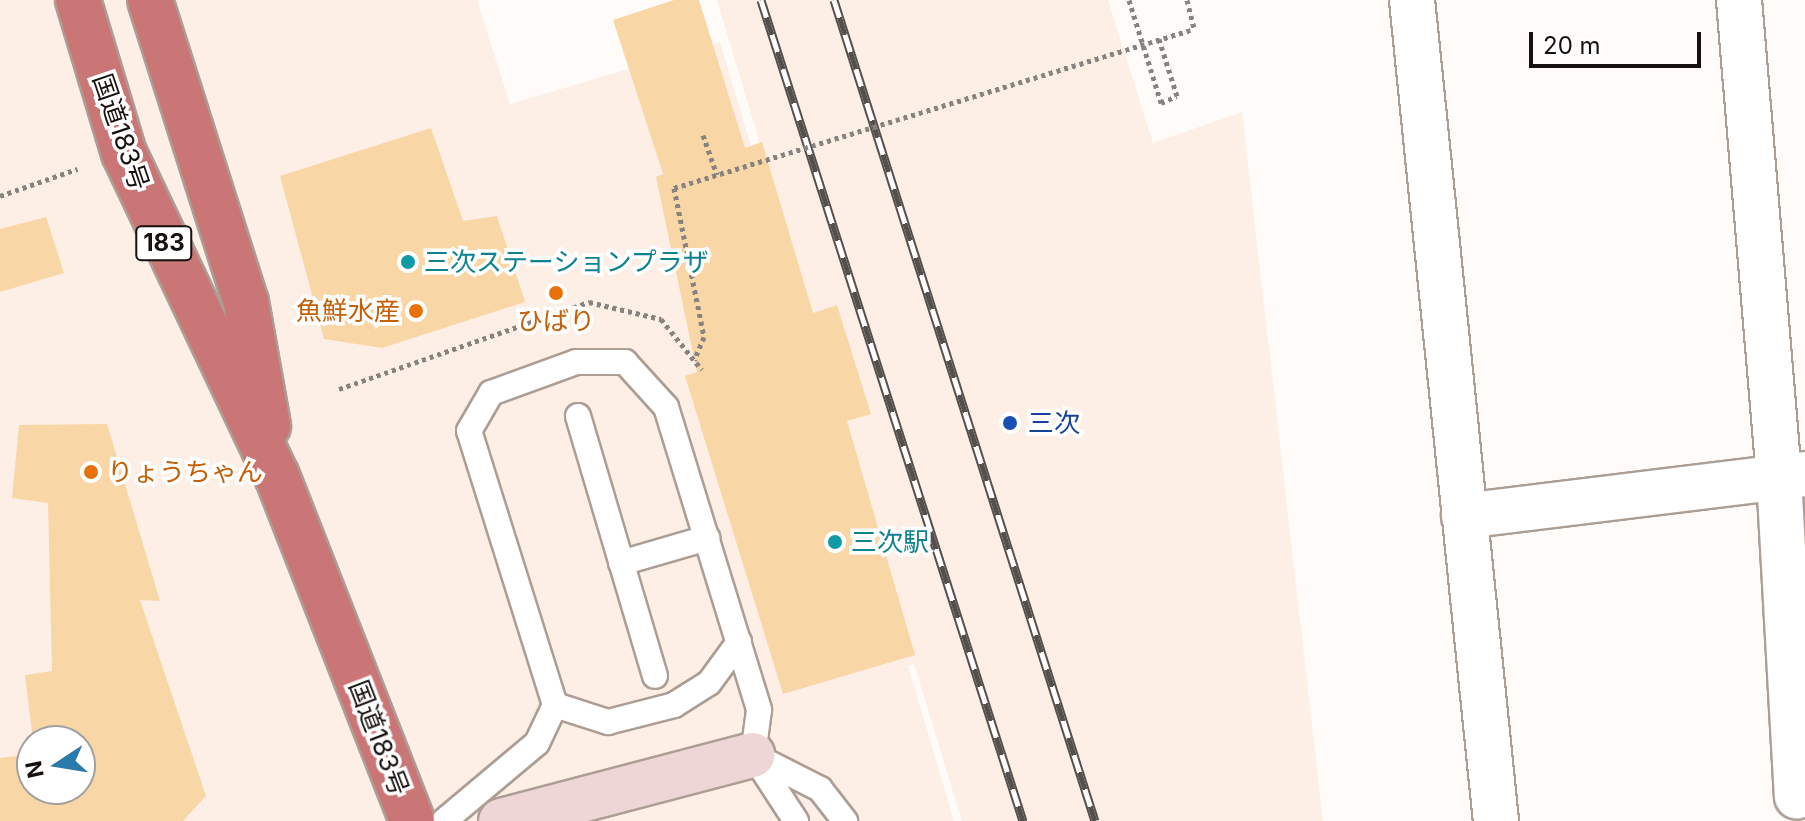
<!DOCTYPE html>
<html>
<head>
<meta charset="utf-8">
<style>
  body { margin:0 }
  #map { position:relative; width:1805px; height:821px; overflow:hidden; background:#fefbf9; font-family:Inter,"Noto Sans JP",sans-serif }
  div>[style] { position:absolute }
  .built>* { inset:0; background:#fdefe6 }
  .building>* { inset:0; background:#f9d6a5 }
  .path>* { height:5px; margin-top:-2.5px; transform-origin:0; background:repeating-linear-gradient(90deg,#878381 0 4px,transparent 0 8px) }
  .roads { filter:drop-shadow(2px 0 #ac9e95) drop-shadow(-2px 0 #ac9e95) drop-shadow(0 2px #ac9e95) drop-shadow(0 -2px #ac9e95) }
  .lane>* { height:24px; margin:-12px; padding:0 12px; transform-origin:12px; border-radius:12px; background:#fff }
  .street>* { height:44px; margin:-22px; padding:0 22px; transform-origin:22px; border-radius:22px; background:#fff }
  .secondary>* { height:44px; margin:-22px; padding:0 22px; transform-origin:22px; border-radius:22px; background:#efd6d6 }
  .highway>* { height:44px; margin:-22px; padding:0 22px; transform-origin:22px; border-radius:22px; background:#ca7576 }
  .rail>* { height:9px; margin-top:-4.5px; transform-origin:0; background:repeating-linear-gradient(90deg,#fff 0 18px,#54504d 0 36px); box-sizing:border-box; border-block:2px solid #54504d }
  .path-bridge>* { height:5px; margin-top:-2.5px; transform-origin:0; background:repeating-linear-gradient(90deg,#878381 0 4px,transparent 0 8px) }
  .dots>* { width:22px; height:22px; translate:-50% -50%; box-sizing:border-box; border:4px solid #fff; border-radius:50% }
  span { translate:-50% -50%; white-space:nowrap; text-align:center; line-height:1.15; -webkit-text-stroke:7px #fff; paint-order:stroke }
  .shield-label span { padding:2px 6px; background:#fff; border:2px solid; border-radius:6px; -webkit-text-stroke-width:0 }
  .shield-label { font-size:24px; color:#16110e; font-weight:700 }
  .street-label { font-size:26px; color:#16110e }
  .culture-label { font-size:26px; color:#0d838f }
  .left { translate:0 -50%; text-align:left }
  .food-label { font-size:26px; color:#c56008 }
  .right { translate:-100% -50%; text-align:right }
  .transit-label { font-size:26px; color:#164399 }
  .north { position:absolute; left:16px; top:725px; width:80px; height:80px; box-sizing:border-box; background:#fff; border:2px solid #a2a09f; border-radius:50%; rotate:258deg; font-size:22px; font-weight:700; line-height:32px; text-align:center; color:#16110e }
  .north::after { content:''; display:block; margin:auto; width:28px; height:36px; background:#2a7aac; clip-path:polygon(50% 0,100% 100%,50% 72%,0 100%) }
  .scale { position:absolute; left:1529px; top:32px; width:172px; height:36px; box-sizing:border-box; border:4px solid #16110e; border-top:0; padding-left:10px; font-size:24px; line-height:28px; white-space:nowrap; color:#16110e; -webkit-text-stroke:6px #fff; paint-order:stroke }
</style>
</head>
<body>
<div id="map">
  <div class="built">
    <i style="clip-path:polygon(evenodd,0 0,477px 0,510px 104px,720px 42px,764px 189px,773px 187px,717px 0,1108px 0,1153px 143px,1242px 112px,1323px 821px,962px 821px,914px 664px,908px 666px,954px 821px,0 821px,0 0,32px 741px,80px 741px,80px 789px,32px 789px,32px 741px)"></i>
  </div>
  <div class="building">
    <i style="clip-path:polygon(674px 0,699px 0,745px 148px,762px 142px,813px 313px,837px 305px,871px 414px,847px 421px,915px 655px,783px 694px,685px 376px,697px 372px,656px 177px,663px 174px,613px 20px)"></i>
    <i style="clip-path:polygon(431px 128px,463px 221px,497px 216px,525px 302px,382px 348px,324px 339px,280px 176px)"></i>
    <i style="clip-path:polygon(46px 217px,64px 273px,0 292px,0 229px)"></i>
    <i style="clip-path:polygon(107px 424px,160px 601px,140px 600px,206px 796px,183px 821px,0 821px,0 758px,32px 754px,32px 789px,80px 789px,80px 741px,33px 741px,25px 675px,52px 671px,48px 503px,12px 498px,19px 425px)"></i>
  </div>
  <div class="path">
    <i style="left:1129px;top:0;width:108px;rotate:72.7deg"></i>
    <i style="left:1161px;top:103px;width:17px;rotate:-24deg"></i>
    <i style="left:1177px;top:96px;width:60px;rotate:-107.5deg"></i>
    <i style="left:1187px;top:0;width:30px;rotate:76deg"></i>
    <i style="left:703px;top:135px;width:42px;rotate:70.7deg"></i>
    <i style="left:674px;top:188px;width:152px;rotate:78.6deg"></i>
    <i style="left:704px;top:337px;width:25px;rotate:113deg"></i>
    <i style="left:0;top:196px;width:82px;rotate:-19.3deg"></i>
    <i style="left:339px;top:389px;width:265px;rotate:-19.2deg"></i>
    <i style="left:589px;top:302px;width:74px;rotate:13.3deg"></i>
    <i style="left:661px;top:319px;width:65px;rotate:51.2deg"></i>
  </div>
  <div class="roads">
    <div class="lane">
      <i style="left:578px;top:416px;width:271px;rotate:73.5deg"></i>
      <i style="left:621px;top:563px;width:90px;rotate:-16.2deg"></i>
      <i style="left:555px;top:705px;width:56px;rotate:17.8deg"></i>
      <i style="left:608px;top:722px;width:68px;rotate:-14.4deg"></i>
      <i style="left:674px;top:705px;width:41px;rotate:-32.2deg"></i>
      <i style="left:709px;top:683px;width:51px;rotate:-53.8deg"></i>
      <i style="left:755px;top:756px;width:73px;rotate:26.9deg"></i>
      <i style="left:820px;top:789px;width:41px;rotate:52deg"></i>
      <i style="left:444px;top:821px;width:121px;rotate:-40deg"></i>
      <i style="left:537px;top:743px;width:42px;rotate:-64.7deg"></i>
      <i style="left:555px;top:705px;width:287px;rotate:-107.4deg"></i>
      <i style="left:469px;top:431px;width:44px;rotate:-59.9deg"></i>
      <i style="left:491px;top:393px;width:90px;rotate:-20deg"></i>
      <i style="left:576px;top:362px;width:49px"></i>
      <i style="left:625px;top:362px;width:61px;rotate:47.7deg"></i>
      <i style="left:666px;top:407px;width:317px;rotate:72.9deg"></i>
      <i style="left:759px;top:710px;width:45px;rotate:97.6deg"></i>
      <i style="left:753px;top:755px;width:79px;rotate:56.9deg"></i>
    </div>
    <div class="street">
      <i style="left:1412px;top:0;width:825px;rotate:84.16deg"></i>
      <i style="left:1739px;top:0;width:479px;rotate:85.2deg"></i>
      <i style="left:1779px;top:477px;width:320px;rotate:86.8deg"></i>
      <i style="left:1464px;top:516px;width:344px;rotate:-7deg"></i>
    </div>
    <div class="secondary">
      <i style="left:501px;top:821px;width:260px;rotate:-14.7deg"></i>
    </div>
    <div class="highway">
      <i style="left:78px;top:0;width:160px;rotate:73.3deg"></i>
      <i style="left:124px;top:153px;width:357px;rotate:64.7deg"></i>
      <i style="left:277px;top:476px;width:370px;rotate:68.6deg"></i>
      <i style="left:150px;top:0;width:317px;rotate:72.4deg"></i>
      <i style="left:246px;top:302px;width:126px;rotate:79.9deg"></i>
    </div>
  </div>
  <div class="rail">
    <i style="left:761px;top:0;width:862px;rotate:72.3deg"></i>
    <i style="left:834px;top:0;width:861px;rotate:72.36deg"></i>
  </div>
  <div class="path-bridge">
    <i style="left:674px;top:188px;width:544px;rotate:-17deg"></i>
  </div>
  <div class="dots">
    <i style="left:408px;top:262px;background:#0f9aa8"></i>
    <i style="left:556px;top:293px;background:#e8710a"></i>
    <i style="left:416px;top:311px;background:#e8710a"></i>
    <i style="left:1010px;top:423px;background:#1a4fb4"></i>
    <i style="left:91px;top:472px;background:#e8710a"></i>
    <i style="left:835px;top:542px;background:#0f9aa8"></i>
  </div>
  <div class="shield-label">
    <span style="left:164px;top:243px">183</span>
  </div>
  <div class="street-label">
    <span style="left:121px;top:132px;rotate:71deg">国道183号</span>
    <span style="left:379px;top:738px;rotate:69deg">国道183号</span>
  </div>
  <div class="culture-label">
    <span class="left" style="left:424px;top:262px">三次ステーションプラザ</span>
    <span class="left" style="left:851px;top:542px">三次駅</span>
  </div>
  <div class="food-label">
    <span class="right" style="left:400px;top:311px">魚鮮水産</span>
    <span style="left:556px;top:321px">ひばり</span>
    <span class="left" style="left:107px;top:472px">りょうちゃん</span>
  </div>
  <div class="transit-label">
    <span class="left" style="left:1028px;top:423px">三次</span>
  </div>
  <div class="north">N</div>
  <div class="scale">20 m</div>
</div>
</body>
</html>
